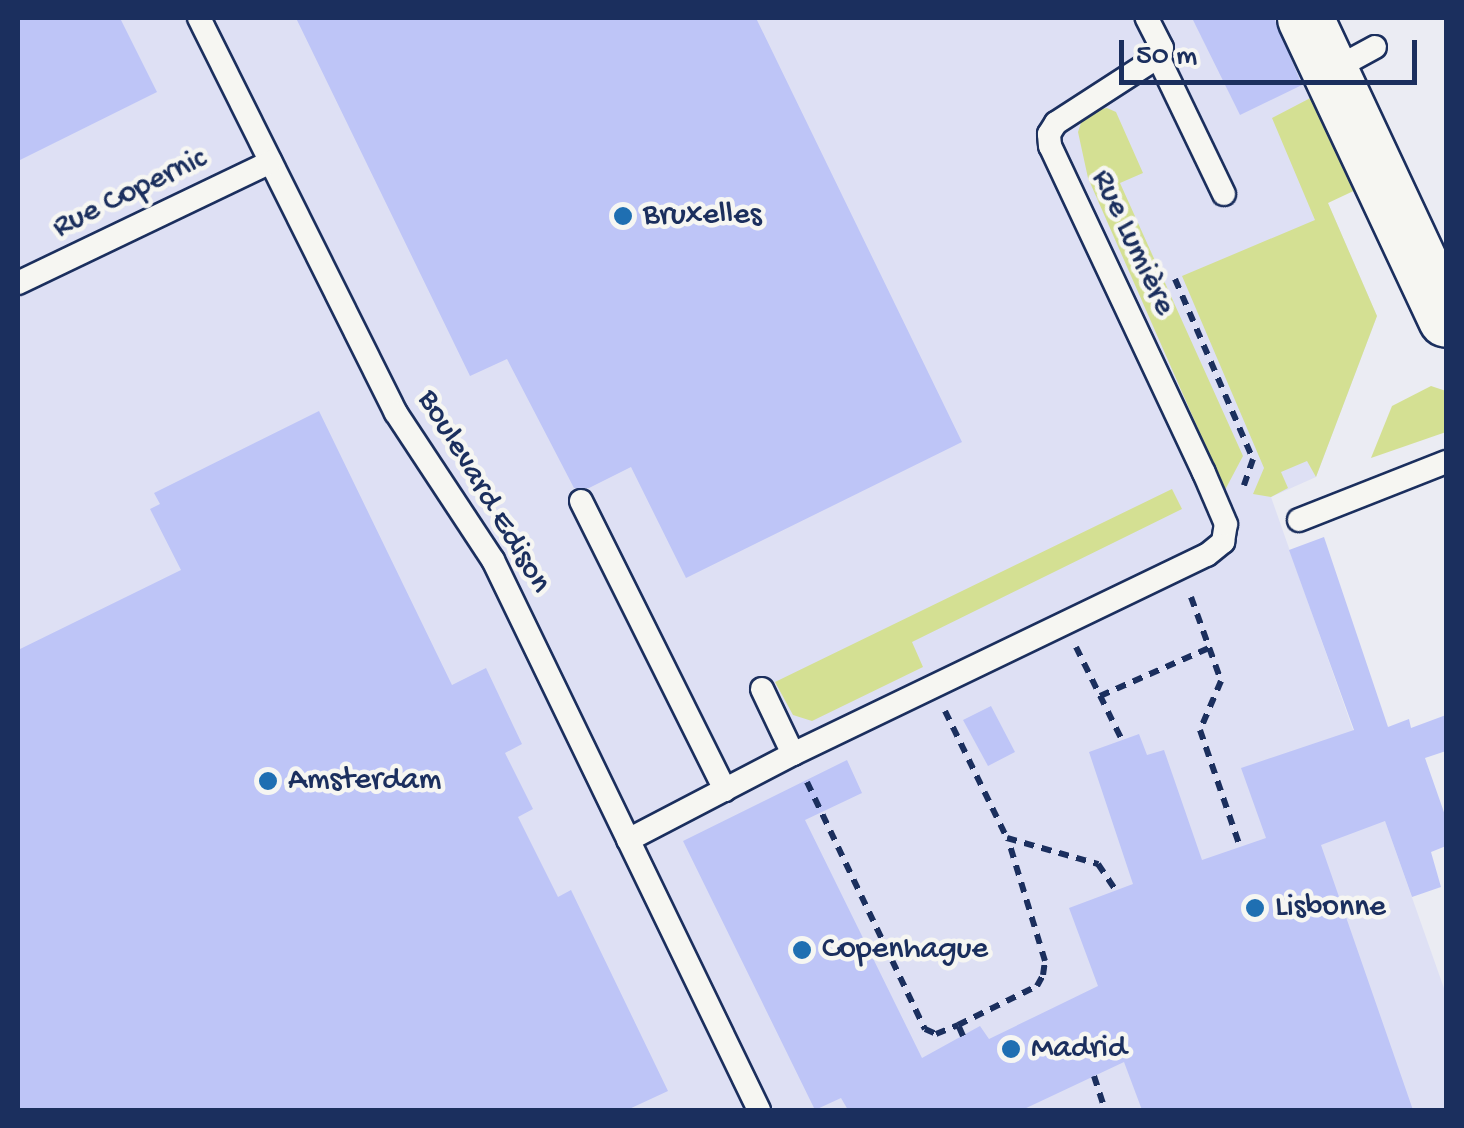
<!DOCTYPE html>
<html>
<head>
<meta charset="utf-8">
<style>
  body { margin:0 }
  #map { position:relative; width:1464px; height:1128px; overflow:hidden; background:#ebecf3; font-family:"Gochi Hand",sans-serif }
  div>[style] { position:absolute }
  .built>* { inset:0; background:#dee0f4 }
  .green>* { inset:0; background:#d4e093 }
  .building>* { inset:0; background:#bec5f7 }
  .path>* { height:6px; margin-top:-3px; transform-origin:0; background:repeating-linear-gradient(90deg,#1b2f5e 0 10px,transparent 0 18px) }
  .roads { filter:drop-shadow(2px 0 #1b2f5e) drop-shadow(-2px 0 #1b2f5e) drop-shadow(0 2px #1b2f5e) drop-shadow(0 -2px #1b2f5e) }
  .lane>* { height:22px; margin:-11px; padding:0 11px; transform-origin:11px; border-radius:11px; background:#f6f6f2 }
  .secondary>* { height:55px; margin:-27.5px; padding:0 27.5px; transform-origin:27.5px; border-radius:27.5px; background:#f6f6f2 }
  .dots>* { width:28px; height:28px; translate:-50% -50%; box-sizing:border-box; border:5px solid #f6f6f2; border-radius:50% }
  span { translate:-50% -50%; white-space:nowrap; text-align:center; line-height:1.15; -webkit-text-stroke:9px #f6f6f2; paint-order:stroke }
  .street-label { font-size:32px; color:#1b2f5e }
  .poi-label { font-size:32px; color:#1b2f5e }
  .left { translate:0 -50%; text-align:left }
  .frame { position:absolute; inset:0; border:20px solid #1b2f5e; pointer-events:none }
  .scale { position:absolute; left:1119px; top:40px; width:298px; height:45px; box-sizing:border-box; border:5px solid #1b2f5e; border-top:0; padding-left:12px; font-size:30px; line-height:35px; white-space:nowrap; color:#1b2f5e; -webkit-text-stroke:8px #f6f6f2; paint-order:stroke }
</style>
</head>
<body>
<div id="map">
  <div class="built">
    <i style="clip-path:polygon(18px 18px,1283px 18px,1320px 93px,1328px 203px,1377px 316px,1316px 477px,1271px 497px,1446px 994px,1446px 1110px,18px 1110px)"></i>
  </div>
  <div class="green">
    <i style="clip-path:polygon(1320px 93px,1362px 187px,1328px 203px,1377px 316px,1316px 477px,1307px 461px,1281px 472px,1288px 488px,1271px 497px,1253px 494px,1264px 468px,1182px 276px,1315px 220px,1272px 118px)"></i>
    <i style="clip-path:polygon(1107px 108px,1116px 112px,1143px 173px,1120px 183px,1243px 456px,1225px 490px,1088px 178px,1078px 132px,1082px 120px,1092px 111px)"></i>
    <i style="clip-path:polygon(1431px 386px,1446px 391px,1446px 432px,1371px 458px,1392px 406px)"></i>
    <i style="clip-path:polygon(1172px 489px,1182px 509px,912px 642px,923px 667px,812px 721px,793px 715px,775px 682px)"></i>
  </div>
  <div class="building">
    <i style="clip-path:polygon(18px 18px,120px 18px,157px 92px,18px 161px)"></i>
    <i style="clip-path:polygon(296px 18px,756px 18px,962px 442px,686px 578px,631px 467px,589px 488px,574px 488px,507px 359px,470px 376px)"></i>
    <i style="clip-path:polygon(1192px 18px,1274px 18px,1302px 85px,1240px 115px)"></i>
    <i style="clip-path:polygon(319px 411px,452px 685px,486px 668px,522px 744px,505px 753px,533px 809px,518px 817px,558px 897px,571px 890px,668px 1091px,627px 1110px,18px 1110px,18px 650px,181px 570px,150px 509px,160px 504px,154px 493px)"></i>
    <i style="clip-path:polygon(1324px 537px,1388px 727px,1409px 719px,1411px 728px,1446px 715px,1446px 751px,1425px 758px,1446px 818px,1446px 846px,1431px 852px,1441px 887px,1412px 897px,1385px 821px,1321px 845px,1413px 1110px,1142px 1110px,1124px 1062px,1022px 1110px,848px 1110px,841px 1098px,815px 1110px,683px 841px,847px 760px,862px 793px,805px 820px,922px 1058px,980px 1026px,989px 1039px,1098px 986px,1069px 908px,1133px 884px,1089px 752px,1139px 734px,1147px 755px,1164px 750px,1202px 860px,1266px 838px,1241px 768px,1354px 730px,1289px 550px)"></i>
    <i style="clip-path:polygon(991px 706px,1015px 752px,988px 766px,963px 720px)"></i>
  </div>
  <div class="path">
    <i style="left:1175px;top:279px;width:196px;rotate:66.6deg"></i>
    <i style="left:1253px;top:459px;width:28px;rotate:109deg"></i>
    <i style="left:1191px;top:597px;width:89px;rotate:70.3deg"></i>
    <i style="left:1221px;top:681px;width:53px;rotate:113.2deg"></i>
    <i style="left:1200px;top:730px;width:124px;rotate:71.1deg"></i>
    <i style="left:1076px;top:647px;width:104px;rotate:63.7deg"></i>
    <i style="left:1100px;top:696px;width:119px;rotate:-23.8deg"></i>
    <i style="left:945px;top:711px;width:141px;rotate:64deg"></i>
    <i style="left:1007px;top:838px;width:95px;rotate:15.9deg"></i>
    <i style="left:1098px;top:864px;width:32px;rotate:56deg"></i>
    <i style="left:807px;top:782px;width:274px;rotate:64.5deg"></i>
    <i style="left:925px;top:1029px;width:12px;rotate:24deg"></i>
    <i style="left:936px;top:1034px;width:24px;rotate:-22deg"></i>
    <i style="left:963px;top:1036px;width:12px;rotate:-114deg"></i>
    <i style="left:958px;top:1025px;width:88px;rotate:-26.3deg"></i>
    <i style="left:1037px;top:986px;width:13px;rotate:-61deg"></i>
    <i style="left:1043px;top:975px;width:14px;rotate:-82deg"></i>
    <i style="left:1045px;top:961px;width:127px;rotate:-106.9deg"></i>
    <i style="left:1094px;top:1076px;width:36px;rotate:72deg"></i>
  </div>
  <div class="roads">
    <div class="lane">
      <i style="left:199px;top:18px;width:441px;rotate:63.5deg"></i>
      <i style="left:396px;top:413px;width:176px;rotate:56.6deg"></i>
      <i style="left:493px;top:560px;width:611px;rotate:64.19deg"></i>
      <i style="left:1158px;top:57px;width:152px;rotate:64.3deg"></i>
      <i style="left:1331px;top:71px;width:50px;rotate:-28.6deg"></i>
      <i style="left:18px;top:283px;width:280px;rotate:-25.6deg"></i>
      <i style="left:581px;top:501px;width:323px;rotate:63.5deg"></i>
      <i style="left:1299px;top:520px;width:158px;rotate:-21.5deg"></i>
      <i style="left:762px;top:689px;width:72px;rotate:64.5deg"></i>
      <i style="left:628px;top:840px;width:186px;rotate:-27.5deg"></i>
      <i style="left:793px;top:754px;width:459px;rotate:-25.7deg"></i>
      <i style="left:1207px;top:555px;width:21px;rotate:-39deg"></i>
      <i style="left:1223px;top:542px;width:18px;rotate:-81deg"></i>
      <i style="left:1226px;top:524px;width:56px;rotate:-113.3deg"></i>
      <i style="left:1204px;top:473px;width:361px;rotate:-115.2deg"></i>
      <i style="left:1050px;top:146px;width:12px;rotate:-95deg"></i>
      <i style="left:1049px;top:134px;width:13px;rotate:-58deg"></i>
      <i style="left:1056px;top:123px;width:121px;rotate:-32.9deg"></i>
      <i style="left:1158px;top:57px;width:10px;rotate:-66deg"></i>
      <i style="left:1162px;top:48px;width:34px;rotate:-117deg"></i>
    </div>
    <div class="secondary">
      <i style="left:1305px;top:18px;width:332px;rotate:64.9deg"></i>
    </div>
  </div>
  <div class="dots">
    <i style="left:623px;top:216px;background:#1f6fb2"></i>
    <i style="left:268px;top:781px;background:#1f6fb2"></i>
    <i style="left:1255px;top:908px;background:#1f6fb2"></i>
    <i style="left:802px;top:950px;background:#1f6fb2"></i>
    <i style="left:1011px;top:1049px;background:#1f6fb2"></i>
  </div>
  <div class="street-label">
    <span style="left:130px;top:194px;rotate:-26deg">Rue Copernic</span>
    <span style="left:1132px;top:243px;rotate:65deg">Rue Lumière</span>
    <span style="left:483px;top:492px;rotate:59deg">Boulevard Edison</span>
  </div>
  <div class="poi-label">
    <span class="left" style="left:643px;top:216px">Bruxelles</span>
    <span class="left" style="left:288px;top:781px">Amsterdam</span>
    <span class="left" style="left:1275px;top:908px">Lisbonne</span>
    <span class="left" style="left:822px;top:950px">Copenhague</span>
    <span class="left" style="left:1031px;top:1049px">Madrid</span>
  </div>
  <div class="frame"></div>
  <div class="scale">50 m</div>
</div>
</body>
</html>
